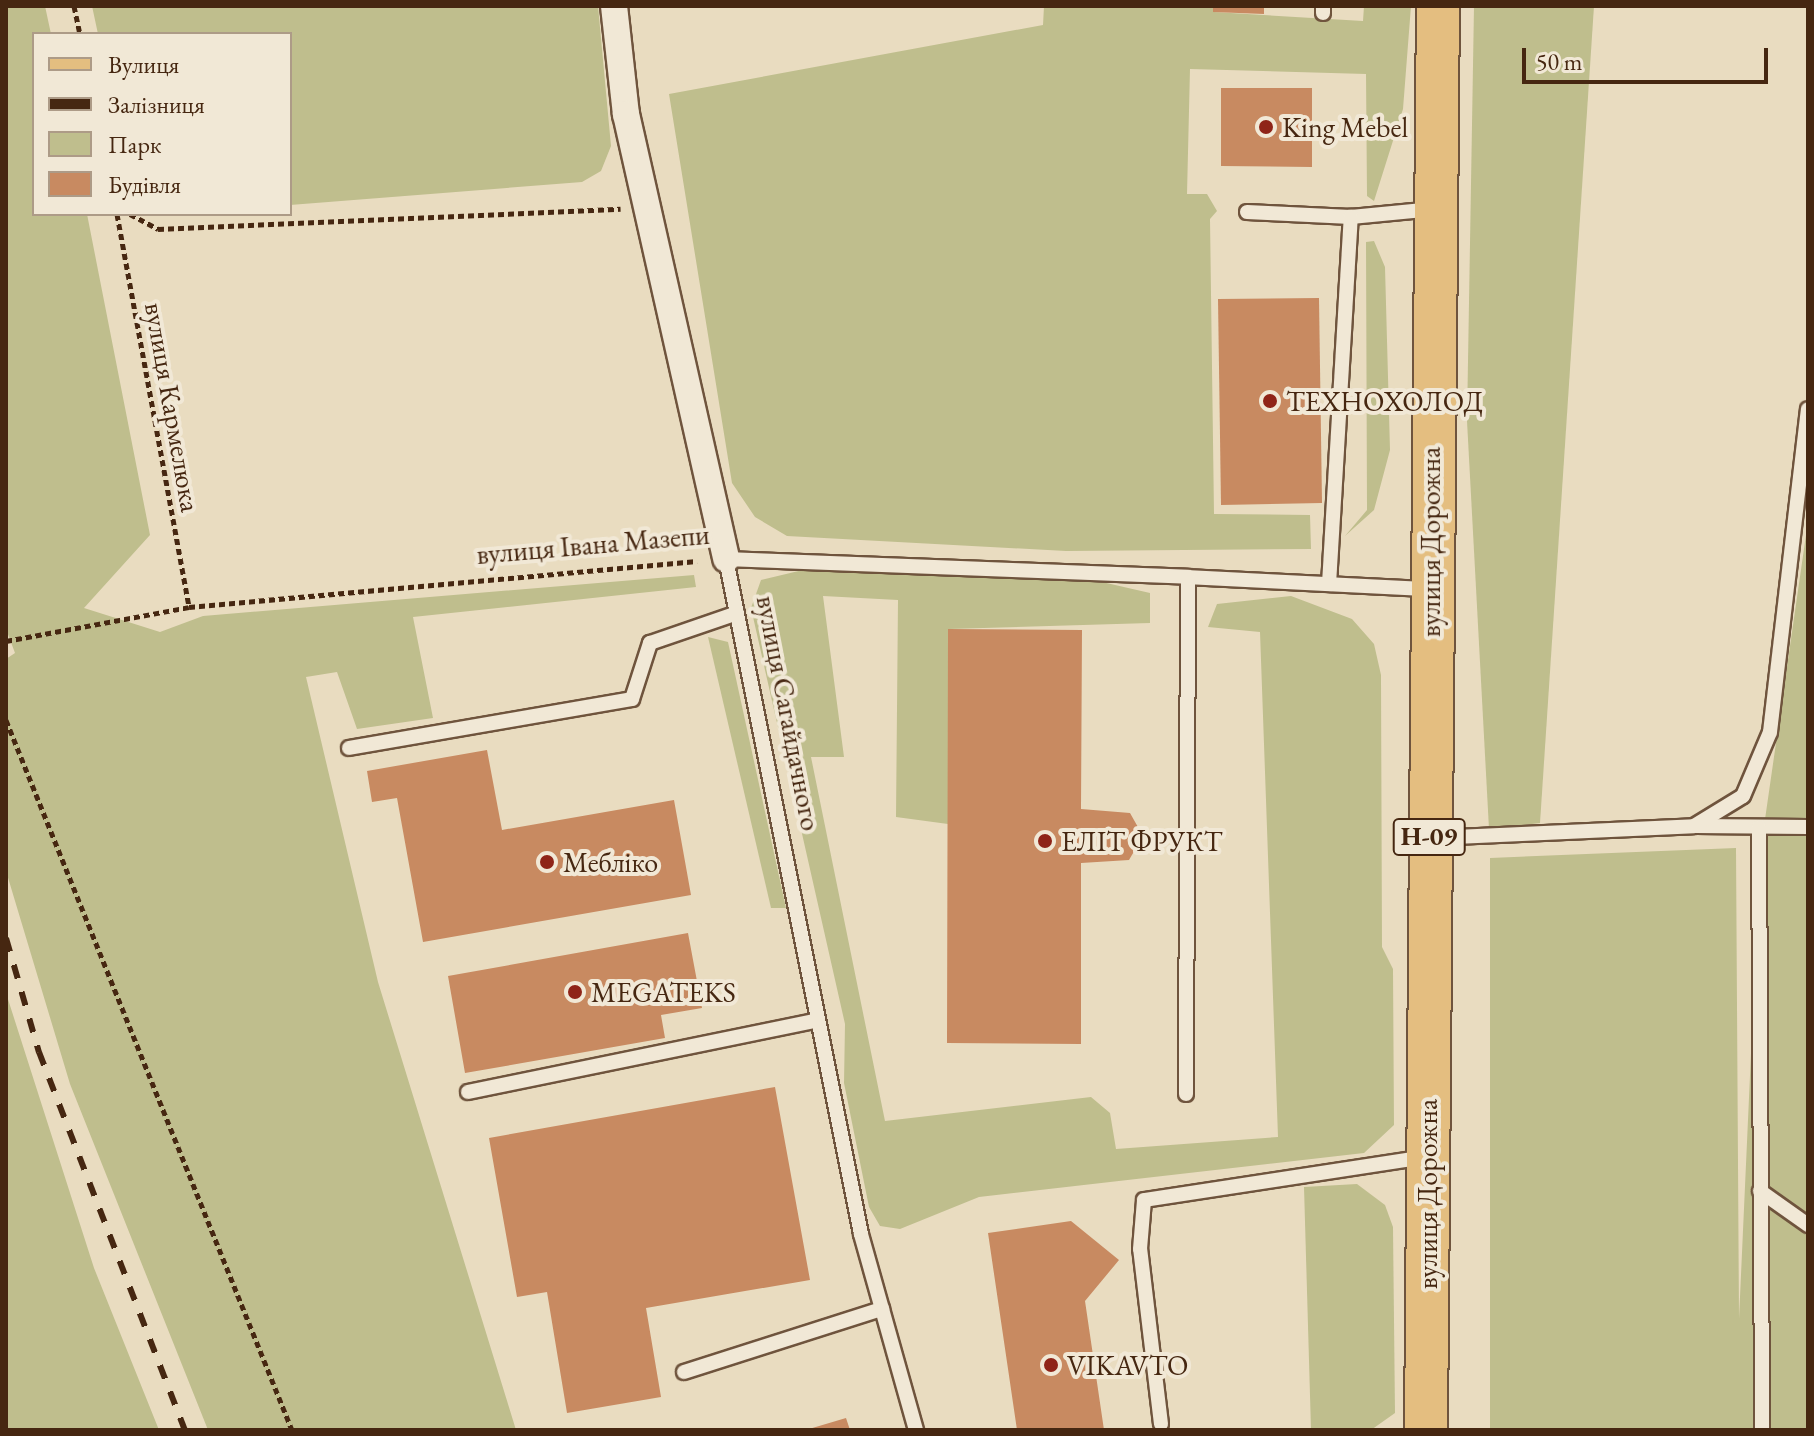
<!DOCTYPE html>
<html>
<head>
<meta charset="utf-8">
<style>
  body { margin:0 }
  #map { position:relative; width:1814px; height:1436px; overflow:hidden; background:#e9dcc0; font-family:"EB Garamond",serif }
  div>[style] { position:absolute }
  .green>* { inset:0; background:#bfbe8d }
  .building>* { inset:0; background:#c88a61 }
  .path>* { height:5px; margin-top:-2.5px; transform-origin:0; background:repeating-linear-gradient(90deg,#462711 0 6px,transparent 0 10px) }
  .roads { filter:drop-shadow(2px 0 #6f543d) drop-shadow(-2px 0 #6f543d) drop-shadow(0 2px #6f543d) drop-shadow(0 -2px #6f543d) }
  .service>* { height:14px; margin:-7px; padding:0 7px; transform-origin:7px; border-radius:7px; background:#f1e8d6 }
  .minor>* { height:26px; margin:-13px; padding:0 13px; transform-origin:13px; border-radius:13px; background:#f1e8d6 }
  .primary>* { height:42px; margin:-21px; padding:0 21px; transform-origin:21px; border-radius:21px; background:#e4be80 }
  .rail>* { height:6px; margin-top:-3px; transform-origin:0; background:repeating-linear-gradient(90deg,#462711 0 14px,transparent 0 28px) }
  .dots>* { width:22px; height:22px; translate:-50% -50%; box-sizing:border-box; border:4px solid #f1e8d6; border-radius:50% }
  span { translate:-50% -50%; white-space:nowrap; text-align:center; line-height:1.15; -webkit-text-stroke:8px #f1e8d6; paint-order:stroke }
  .shield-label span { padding:2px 6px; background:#f1e8d6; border:2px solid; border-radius:6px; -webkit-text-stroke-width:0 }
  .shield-label { font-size:26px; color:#462711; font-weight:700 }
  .poi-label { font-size:28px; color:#462711 }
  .left { translate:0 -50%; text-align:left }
  .street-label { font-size:28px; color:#462711 }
  .frame { position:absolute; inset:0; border:8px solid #462711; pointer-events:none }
  .legend { position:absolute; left:32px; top:32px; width:260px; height:184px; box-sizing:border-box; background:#f1e8d6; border:2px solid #ad9b87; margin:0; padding:10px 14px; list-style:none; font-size:24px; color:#462711 }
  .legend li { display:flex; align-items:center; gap:16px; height:40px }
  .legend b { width:40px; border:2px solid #ad9b87 }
  .scale { position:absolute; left:1522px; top:48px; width:246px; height:36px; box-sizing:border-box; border:4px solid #462711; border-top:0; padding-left:10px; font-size:24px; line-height:28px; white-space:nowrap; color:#462711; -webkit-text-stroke:6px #f1e8d6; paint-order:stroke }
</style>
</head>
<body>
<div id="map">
  <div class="green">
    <i style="clip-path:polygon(6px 6px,45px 6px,51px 34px,34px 34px,34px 214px,87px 214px,150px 535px,84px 608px,160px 632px,203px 616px,694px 575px,696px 587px,413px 617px,433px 718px,357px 729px,337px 672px,306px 677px,378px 982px,516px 1430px,208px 1430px,70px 1084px,6px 871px,6px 659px,15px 653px,6px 629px)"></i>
    <i style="clip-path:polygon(92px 6px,598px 6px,611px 146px,601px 171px,582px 182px,290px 205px,290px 34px,98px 34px)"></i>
    <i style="clip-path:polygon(1044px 6px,1213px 6px,1214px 12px,1363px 21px,1364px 6px,1411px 6px,1403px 109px,1374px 201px,1367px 196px,1366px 74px,1190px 69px,1187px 194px,1207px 194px,1217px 211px,1210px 219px,1214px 514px,1310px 515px,1311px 549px,1066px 551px,787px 536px,755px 517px,732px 483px,669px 94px,1043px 25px)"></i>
    <i style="clip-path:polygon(1474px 6px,1594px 6px,1540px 823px,1489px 829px,1467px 421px)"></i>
    <i style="clip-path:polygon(1374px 241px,1385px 267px,1390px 450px,1374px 510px,1345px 536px,1367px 510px,1366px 242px)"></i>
    <i style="clip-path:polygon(1808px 521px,1808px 1430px,1490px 1430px,1490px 858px,1736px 848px,1739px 1319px,1760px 854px)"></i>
    <i style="clip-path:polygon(807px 569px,1102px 582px,1150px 593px,1150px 623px,949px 629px,948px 824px,896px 817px,898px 600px,823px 596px,844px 757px,811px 757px,885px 1121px,1091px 1097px,1110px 1113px,1116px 1149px,1278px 1137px,1260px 632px,1208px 627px,1217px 604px,1291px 596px,1352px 619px,1374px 644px,1381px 675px,1382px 947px,1393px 969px,1394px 1125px,1364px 1153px,979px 1197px,900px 1229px,880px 1226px,869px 1207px,844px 1083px,845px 1024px,751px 608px,761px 580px)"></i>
    <i style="clip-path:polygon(708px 637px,728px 642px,786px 908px,771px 908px)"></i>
    <i style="clip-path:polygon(6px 993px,94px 1268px,159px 1430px,6px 1430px)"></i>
    <i style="clip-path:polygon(1357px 1184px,1385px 1205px,1393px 1227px,1395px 1413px,1371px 1430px,1311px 1430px,1304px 1187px)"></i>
  </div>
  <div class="building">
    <i style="clip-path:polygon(1213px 6px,1264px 6px,1264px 14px,1213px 12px)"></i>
    <i style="clip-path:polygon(1221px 88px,1312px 88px,1312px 167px,1221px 166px)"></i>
    <i style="clip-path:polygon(1319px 298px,1322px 503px,1221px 505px,1218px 299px)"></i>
    <i style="clip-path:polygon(948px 629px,1082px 630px,1081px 809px,1130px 813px,1143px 836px,1129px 860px,1081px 863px,1081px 1044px,947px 1043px)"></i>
    <i style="clip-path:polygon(487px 750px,502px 830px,674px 800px,691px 895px,423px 942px,397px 798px,372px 802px,367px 771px)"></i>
    <i style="clip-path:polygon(688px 933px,702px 1008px,661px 1015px,665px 1038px,465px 1073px,448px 976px)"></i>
    <i style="clip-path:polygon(775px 1087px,810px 1280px,646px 1308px,661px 1397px,567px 1413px,547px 1292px,517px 1297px,489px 1138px)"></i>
    <i style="clip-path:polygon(1071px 1221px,1119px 1260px,1085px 1301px,1104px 1430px,1017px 1430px,988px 1233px)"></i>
    <i style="clip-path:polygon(846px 1418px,850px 1430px,809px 1430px,809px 1429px)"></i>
  </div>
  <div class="path">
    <i style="left:74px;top:6px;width:29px;rotate:78deg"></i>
    <i style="left:117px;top:214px;width:400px;rotate:79.6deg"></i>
    <i style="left:130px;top:214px;width:32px;rotate:28deg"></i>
    <i style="left:158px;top:229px;width:463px;rotate:-2.5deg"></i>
    <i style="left:6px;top:641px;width:186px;rotate:-10.5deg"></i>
    <i style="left:189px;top:607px;width:510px;rotate:-5.17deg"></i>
    <i style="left:6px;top:720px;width:765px;rotate:68.06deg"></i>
  </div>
  <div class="roads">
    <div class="service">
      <i style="left:1323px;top:13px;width:7px;rotate:-90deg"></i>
      <i style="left:1247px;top:212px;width:104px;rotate:2.8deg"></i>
      <i style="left:1351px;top:217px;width:83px;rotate:-5.5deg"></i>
      <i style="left:1329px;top:584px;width:368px;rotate:-86.6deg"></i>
      <i style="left:349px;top:748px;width:287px;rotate:-9.8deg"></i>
      <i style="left:632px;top:699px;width:59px;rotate:-72.2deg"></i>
      <i style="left:650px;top:643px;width:92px;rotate:-19deg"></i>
      <i style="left:1696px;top:826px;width:112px;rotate:0.5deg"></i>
      <i style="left:1759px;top:827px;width:603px;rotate:89.71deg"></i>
      <i style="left:1433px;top:838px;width:261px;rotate:-2.6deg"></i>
      <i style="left:1694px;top:826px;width:57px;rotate:-31.5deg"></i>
      <i style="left:1743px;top:796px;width:69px;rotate:-67.1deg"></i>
      <i style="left:1770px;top:732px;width:325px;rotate:-83.3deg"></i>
      <i style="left:468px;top:1092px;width:357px;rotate:-11.6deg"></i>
      <i style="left:1186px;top:1094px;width:517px;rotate:-89.78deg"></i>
      <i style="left:1188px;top:577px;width:240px;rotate:2.9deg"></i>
      <i style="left:1760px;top:1191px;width:59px;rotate:35.3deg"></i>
      <i style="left:684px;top:1372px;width:208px;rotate:-17.7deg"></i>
      <i style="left:1161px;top:1424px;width:176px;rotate:-96.8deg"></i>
      <i style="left:1140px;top:1249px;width:49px;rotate:-85.3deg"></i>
      <i style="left:1144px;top:1200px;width:285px;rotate:-8.7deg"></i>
      <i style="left:916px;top:1430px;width:204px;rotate:-105.7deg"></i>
      <i style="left:861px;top:1234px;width:688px;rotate:-101.31deg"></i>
      <i style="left:726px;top:559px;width:462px;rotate:2.2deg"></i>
    </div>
    <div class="minor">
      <i style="left:614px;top:6px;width:109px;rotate:83.7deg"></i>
      <i style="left:626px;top:114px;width:456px;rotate:77.3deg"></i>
    </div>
    <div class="primary">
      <i style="left:1426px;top:1430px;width:1424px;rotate:-89.52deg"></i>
    </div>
  </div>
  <div class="rail">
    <i style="left:6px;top:938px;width:119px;rotate:73.9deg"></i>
    <i style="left:39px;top:1052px;width:405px;rotate:68.9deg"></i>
  </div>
  <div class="dots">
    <i style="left:1266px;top:127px;background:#8f2418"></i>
    <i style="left:1270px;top:401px;background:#8f2418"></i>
    <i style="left:1045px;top:841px;background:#8f2418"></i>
    <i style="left:547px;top:862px;background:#8f2418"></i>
    <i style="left:575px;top:992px;background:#8f2418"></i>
    <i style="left:1051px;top:1365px;background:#8f2418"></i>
  </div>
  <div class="shield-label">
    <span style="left:1429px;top:837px">Н-09</span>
  </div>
  <div class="poi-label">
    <span class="left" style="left:1282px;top:127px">King Mebel</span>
    <span class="left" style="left:1286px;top:401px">ТЕХНОХОЛОД</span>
    <span class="left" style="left:1061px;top:841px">ЕЛІТ ФРУКТ</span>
    <span class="left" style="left:563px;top:862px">Мебліко</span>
    <span class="left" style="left:591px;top:992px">MEGATEKS</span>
    <span class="left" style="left:1067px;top:1365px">VIKAVTO</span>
  </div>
  <div class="street-label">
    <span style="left:173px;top:407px;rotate:80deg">вулиця Кармелюка</span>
    <span style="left:1430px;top:542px;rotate:-90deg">вулиця Дорожна</span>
    <span style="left:593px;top:544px;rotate:-5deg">вулиця Івана Мазепи</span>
    <span style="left:789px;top:713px;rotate:79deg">вулиця Сагайдачного</span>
    <span style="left:1427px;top:1194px;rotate:-90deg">вулиця Дорожна</span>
  </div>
  <div class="frame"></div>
  <ul class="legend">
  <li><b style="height:10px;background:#e4be80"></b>Вулиця</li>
  <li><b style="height:10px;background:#462711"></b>Залізниця</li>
  <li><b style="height:22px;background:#bfbe8d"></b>Парк</li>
  <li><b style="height:22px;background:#c88a61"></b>Будівля</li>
  </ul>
  <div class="scale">50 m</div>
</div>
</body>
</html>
